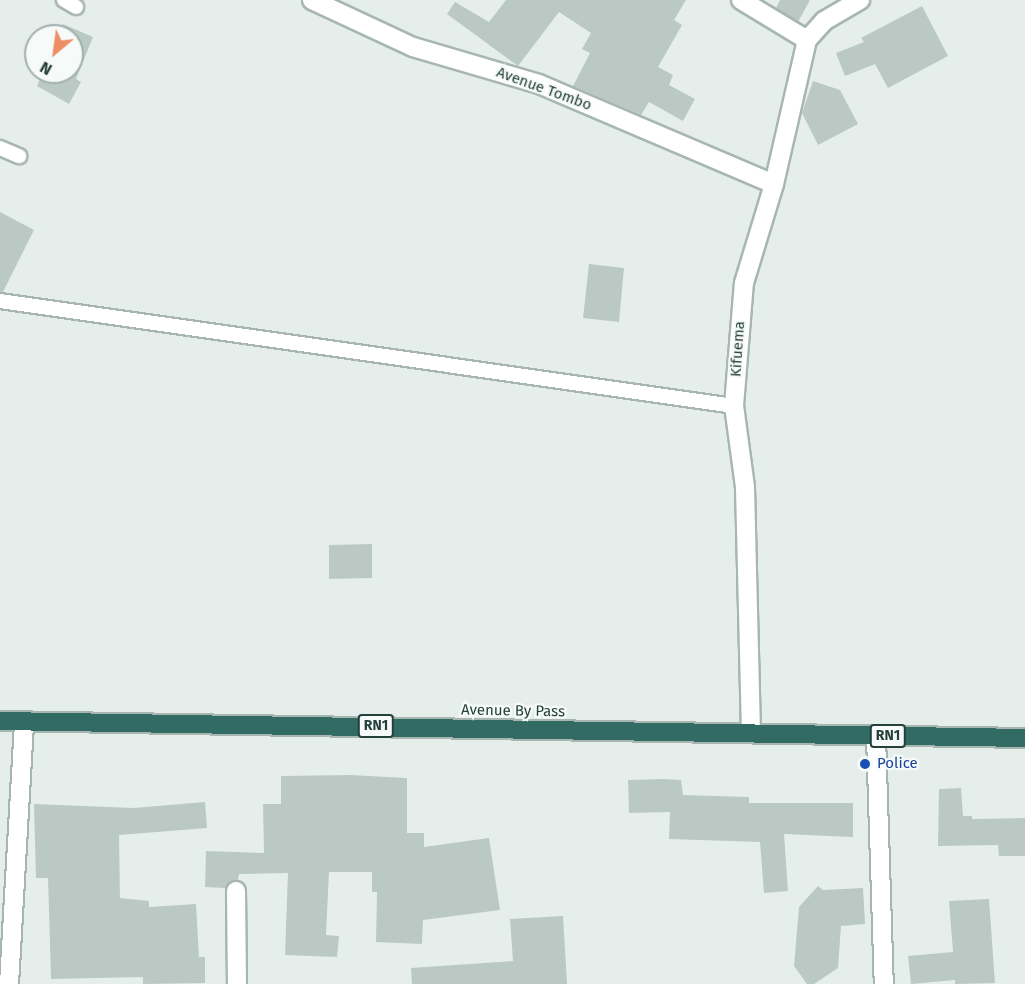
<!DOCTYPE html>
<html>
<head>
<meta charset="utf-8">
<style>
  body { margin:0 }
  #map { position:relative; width:1025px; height:984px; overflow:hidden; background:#e6eeeb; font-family:"Fira Sans",sans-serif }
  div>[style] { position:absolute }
  .building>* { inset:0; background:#bbc9c4 }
  .roads { filter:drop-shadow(2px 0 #a8b6b2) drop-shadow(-2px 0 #a8b6b2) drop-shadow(0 2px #a8b6b2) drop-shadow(0 -2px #a8b6b2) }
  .lane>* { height:14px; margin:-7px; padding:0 7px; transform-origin:7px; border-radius:7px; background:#fff }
  .street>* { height:18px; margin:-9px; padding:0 9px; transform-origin:9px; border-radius:9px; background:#fff }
  .highway>* { height:18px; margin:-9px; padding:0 9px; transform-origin:9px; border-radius:9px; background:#316b63 }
  .dots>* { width:16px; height:16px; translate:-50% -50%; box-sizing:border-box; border:3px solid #f6faf9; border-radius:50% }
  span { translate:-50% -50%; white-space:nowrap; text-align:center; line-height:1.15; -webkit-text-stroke:4.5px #f6faf9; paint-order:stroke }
  .shield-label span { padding:2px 4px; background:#f6faf9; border:2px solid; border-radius:4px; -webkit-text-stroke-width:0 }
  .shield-label { font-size:14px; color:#25403a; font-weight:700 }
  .street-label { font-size:15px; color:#25403a }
  .transit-label { font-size:15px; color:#164399 }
  .left { translate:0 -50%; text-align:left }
  .north { position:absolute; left:24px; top:24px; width:60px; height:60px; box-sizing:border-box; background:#f6faf9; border:2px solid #a2b0ad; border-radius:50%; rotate:209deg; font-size:16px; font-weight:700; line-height:24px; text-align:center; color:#25403a }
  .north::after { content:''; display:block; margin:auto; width:21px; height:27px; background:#ed8f65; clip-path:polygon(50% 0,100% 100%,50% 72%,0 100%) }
</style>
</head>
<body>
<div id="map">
  <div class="building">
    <i style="clip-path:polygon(506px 0,686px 0,674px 20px,682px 25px,658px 67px,673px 75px,669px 85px,695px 99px,683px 121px,649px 102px,641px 115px,573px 86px,590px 53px,582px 49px,591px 33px,559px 12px,518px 66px,447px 14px,455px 2px,489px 22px)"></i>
    <i style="clip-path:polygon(780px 0,810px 0,798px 22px,776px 8px)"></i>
    <i style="clip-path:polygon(922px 6px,948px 56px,888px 88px,875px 64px,845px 76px,836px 53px,864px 42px,861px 38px)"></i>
    <i style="clip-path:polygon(63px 24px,93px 37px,76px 79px,81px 82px,69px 104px,37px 86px,43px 72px,72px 72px,72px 36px,58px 36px)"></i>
    <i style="clip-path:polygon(813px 81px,840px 90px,858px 124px,818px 145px,802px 113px)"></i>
    <i style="clip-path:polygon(0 212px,34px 230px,3px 292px,0 292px)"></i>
    <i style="clip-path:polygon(589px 264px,624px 268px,619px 322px,583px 318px)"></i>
    <i style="clip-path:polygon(372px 544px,372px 578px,329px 579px,329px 545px)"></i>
    <i style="clip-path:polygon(350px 775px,407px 778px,407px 833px,424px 833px,424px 847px,489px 838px,500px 910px,423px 920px,422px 944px,376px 942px,377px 892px,372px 892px,372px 872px,329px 872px,326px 935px,339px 936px,337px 957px,285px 955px,288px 873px,239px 874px,238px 880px,231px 881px,225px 888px,205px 887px,206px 851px,264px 853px,263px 804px,281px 804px,281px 776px)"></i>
    <i style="clip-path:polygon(663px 779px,681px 780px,683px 795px,749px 797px,749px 803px,853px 803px,853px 837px,784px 834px,788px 891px,764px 893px,760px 842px,669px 839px,670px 812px,629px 813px,628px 780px)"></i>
    <i style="clip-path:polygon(961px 788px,963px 816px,972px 816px,972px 819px,1025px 818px,1025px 856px,999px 856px,998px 845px,938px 846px,939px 789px)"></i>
    <i style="clip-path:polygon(205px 802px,207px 828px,119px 835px,120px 898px,149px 901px,149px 907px,196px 904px,199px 957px,205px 957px,205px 983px,143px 984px,143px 977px,51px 979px,48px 878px,36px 878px,34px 804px,134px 808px)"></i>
    <i style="clip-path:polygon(818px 886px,823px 890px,863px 888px,865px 924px,841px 926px,838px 968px,814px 984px,807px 984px,794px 966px,799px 907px)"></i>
    <i style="clip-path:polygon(989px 899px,995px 983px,955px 984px,955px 980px,911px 984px,908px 956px,953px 952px,949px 901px)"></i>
    <i style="clip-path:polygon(563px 916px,567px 984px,412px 984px,411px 968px,513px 961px,510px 919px)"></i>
  </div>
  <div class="roads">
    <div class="lane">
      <i style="left:64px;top:0;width:14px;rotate:30deg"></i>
      <i style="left:0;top:148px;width:21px;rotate:23deg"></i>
      <i style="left:0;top:301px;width:741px;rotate:8.14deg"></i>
    </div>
    <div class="street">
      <i style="left:312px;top:0;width:111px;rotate:25deg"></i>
      <i style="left:413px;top:47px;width:131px;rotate:16.4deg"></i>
      <i style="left:539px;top:84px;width:255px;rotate:23.1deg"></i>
      <i style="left:741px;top:0;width:77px;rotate:31.2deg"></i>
      <i style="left:751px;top:733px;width:246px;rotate:-91.4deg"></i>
      <i style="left:745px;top:487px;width:82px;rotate:-97.7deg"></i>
      <i style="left:734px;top:406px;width:123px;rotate:-85.4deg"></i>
      <i style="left:744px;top:283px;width:103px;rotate:-73.1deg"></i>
      <i style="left:774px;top:184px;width:148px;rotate:-77.1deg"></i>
      <i style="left:807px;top:40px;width:25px;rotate:-48deg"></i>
      <i style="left:824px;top:21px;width:42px;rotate:-30.3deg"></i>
      <i style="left:876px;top:736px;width:248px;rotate:88.2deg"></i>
      <i style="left:236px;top:891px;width:93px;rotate:89.4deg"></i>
      <i style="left:9px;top:984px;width:263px;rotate:-86.7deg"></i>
    </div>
    <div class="highway">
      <i style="left:0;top:721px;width:1025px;rotate:0.95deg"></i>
    </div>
  </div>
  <div class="dots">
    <i style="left:865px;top:764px;background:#1a4fb4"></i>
  </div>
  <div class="shield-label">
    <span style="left:376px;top:726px">RN1</span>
    <span style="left:888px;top:736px">RN1</span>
  </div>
  <div class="street-label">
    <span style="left:544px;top:89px;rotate:20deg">Avenue Tombo</span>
    <span style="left:738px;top:349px;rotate:-86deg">Kifuema</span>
    <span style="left:513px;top:711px;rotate:1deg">Avenue By Pass</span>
  </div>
  <div class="transit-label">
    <span class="left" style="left:877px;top:764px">Police</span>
  </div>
  <div class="north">N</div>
</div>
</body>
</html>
